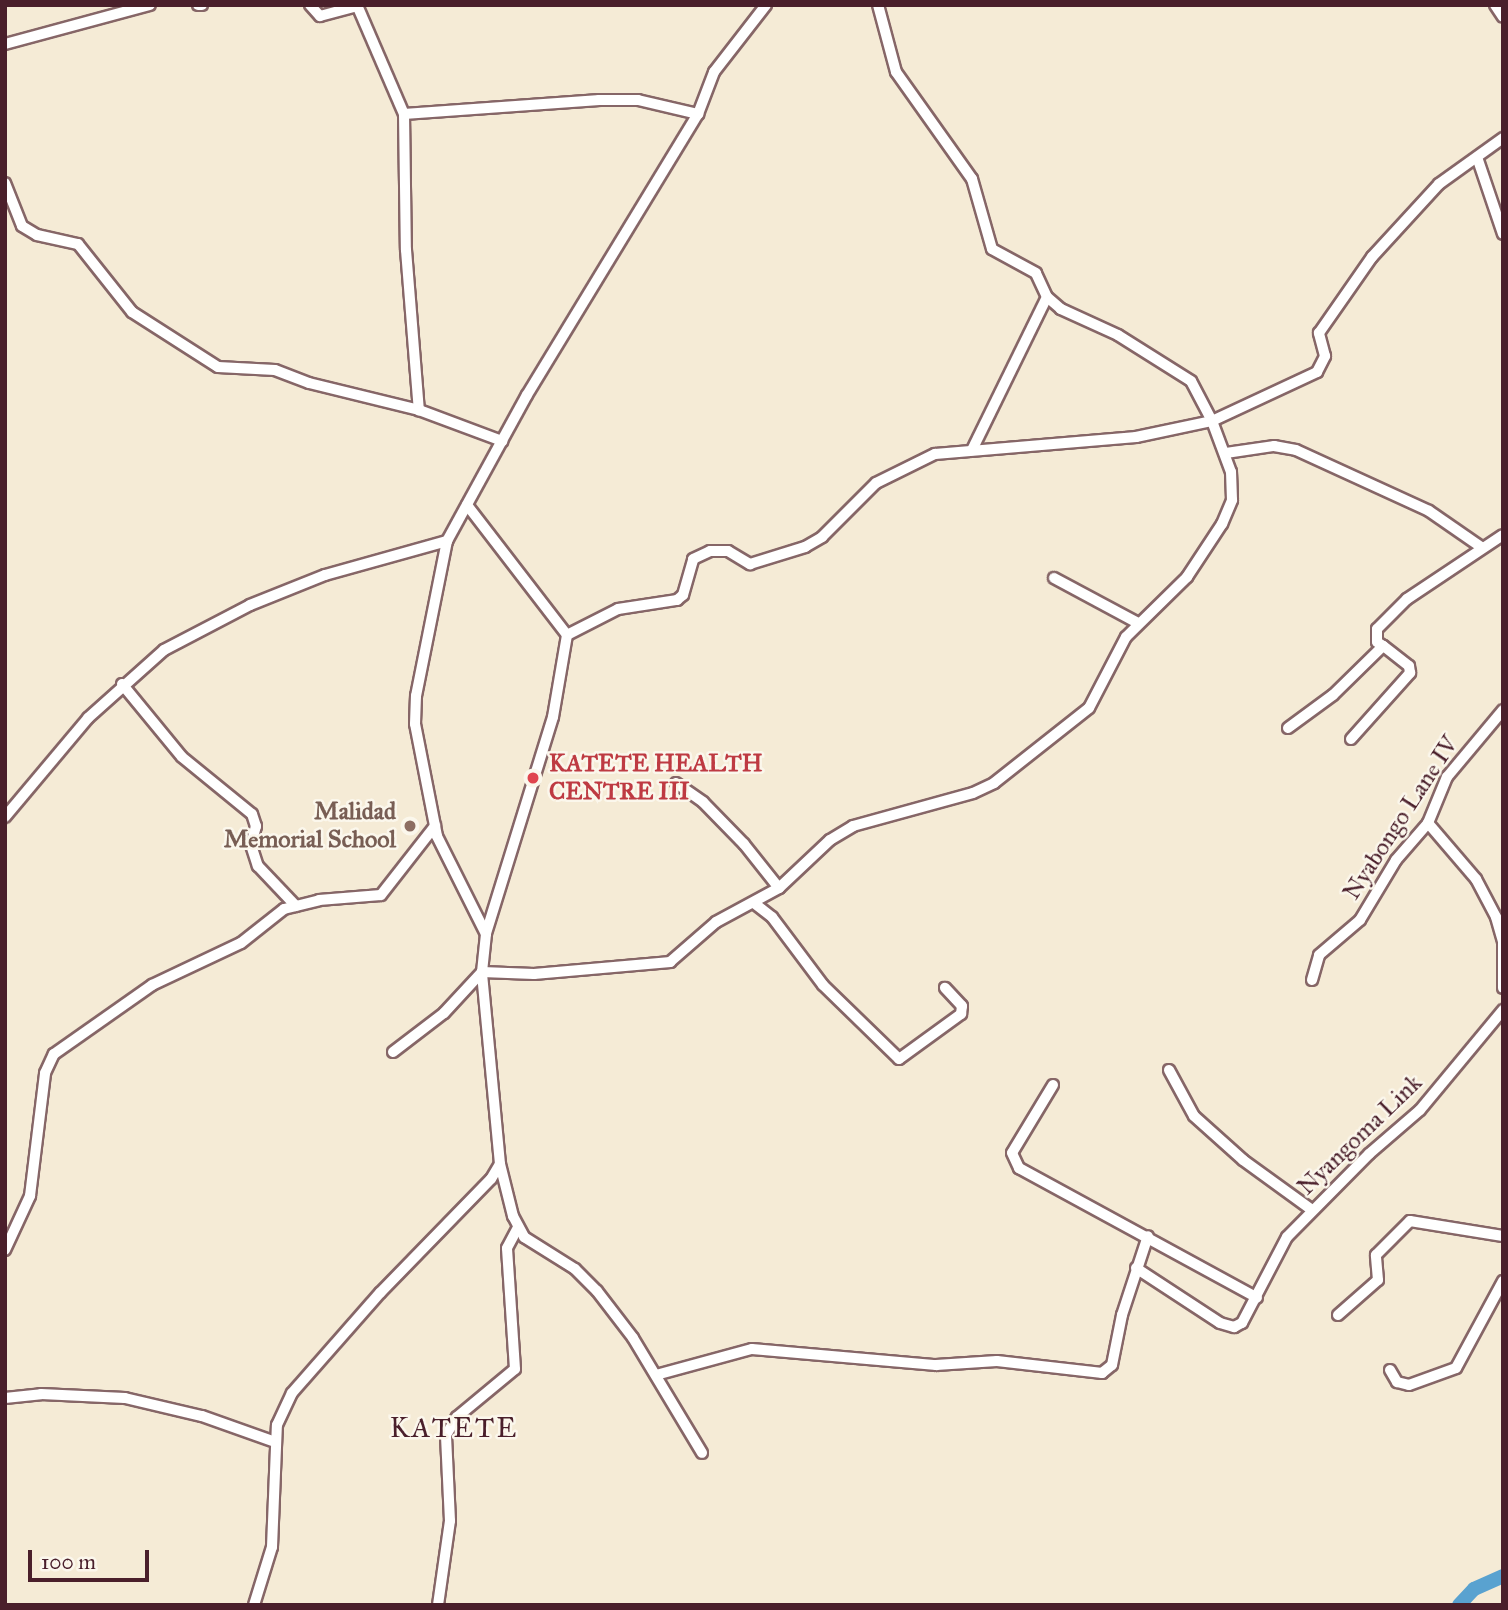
<!DOCTYPE html>
<html>
<head>
<meta charset="utf-8">
<style>
  body { margin:0 }
  #map { position:relative; width:1508px; height:1610px; overflow:hidden; background:#f5ebd6; font-family:"IM FELL Great Primer",serif }
  div>[style] { position:absolute }
  .river>* { height:14px; margin:-7px; padding:0 7px; transform-origin:7px; border-radius:7px; background:#59a2d0 }
  .roads { filter:drop-shadow(2px 0 #866667) drop-shadow(-2px 0 #866667) drop-shadow(0 2px #866667) drop-shadow(0 -2px #866667) }
  .minor>* { height:10px; margin:-5px; padding:0 5px; transform-origin:5px; border-radius:5px; background:#fff }
  .dots>* { width:19px; height:19px; translate:-50% -50%; box-sizing:border-box; border:4px solid #fbf7ec; border-radius:50% }
  span { translate:-50% -50%; white-space:nowrap; text-align:center; line-height:1.15; -webkit-text-stroke:5px #fbf7ec; paint-order:stroke }
  .health-label { font-size:24px; color:#be3a42; font-weight:700 }
  .left { translate:0 -50%; text-align:left }
  .education-label { font-size:24px; color:#785e54; font-weight:700 }
  .right { translate:-100% -50%; text-align:right }
  .street-label { font-size:24px; color:#4a1f2b }
  .quarter-label { font-size:28px; color:#4a1f2b; letter-spacing:2px }
  .frame { position:absolute; inset:0; border:7px solid #4a1f2b; pointer-events:none }
  .scale { position:absolute; left:28px; top:1550px; width:121px; height:32px; box-sizing:border-box; border:4px solid #4a1f2b; border-top:0; padding-left:9px; font-size:21px; line-height:24px; white-space:nowrap; color:#4a1f2b; -webkit-text-stroke:5px #fbf7ec; paint-order:stroke }
</style>
</head>
<body>
<div id="map">
  <div class="river">
    <i style="left:1459px;top:1605px;width:22px;rotate:-47deg"></i>
    <i style="left:1474px;top:1589px;width:32px;rotate:-24deg"></i>
  </div>
  <div class="roads">
    <div class="minor">
      <i style="left:198px;top:5px;width:4px"></i>
      <i style="left:310px;top:5px;width:15px;rotate:48deg"></i>
      <i style="left:320px;top:16px;width:38px;rotate:-15deg"></i>
      <i style="left:357px;top:5px;width:119px;rotate:66.7deg"></i>
      <i style="left:404px;top:114px;width:196px;rotate:-4.1deg"></i>
      <i style="left:599px;top:100px;width:39px"></i>
      <i style="left:638px;top:100px;width:62px;rotate:13.1deg"></i>
      <i style="left:1495px;top:5px;width:14px;rotate:56deg"></i>
      <i style="left:5px;top:44px;width:150px;rotate:-15.1deg"></i>
      <i style="left:404px;top:114px;width:136px;rotate:89.2deg"></i>
      <i style="left:406px;top:250px;width:161px;rotate:85.4deg"></i>
      <i style="left:1478px;top:160px;width:78px;rotate:71.3deg"></i>
      <i style="left:5px;top:183px;width:46px;rotate:68.4deg"></i>
      <i style="left:22px;top:226px;width:17px;rotate:31deg"></i>
      <i style="left:37px;top:235px;width:42px;rotate:12.4deg"></i>
      <i style="left:78px;top:244px;width:87px;rotate:51.5deg"></i>
      <i style="left:132px;top:312px;width:102px;rotate:32.6deg"></i>
      <i style="left:218px;top:367px;width:57px;rotate:3deg"></i>
      <i style="left:275px;top:370px;width:36px;rotate:21deg"></i>
      <i style="left:309px;top:383px;width:113px;rotate:13.8deg"></i>
      <i style="left:419px;top:410px;width:89px;rotate:20.5deg"></i>
      <i style="left:972px;top:450px;width:170px;rotate:-63.9deg"></i>
      <i style="left:1226px;top:453px;width:49px;rotate:-8.3deg"></i>
      <i style="left:1274px;top:446px;width:22px;rotate:10deg"></i>
      <i style="left:1296px;top:450px;width:146px;rotate:24.6deg"></i>
      <i style="left:1429px;top:511px;width:63px;rotate:34.7deg"></i>
      <i style="left:467px;top:505px;width:164px;rotate:52.4deg"></i>
      <i style="left:567px;top:635px;width:83px;rotate:99.7deg"></i>
      <i style="left:553px;top:717px;width:227px;rotate:107.2deg"></i>
      <i style="left:1054px;top:578px;width:95px;rotate:28.2deg"></i>
      <i style="left:567px;top:635px;width:57px;rotate:-27deg"></i>
      <i style="left:618px;top:609px;width:60px;rotate:-8.7deg"></i>
      <i style="left:677px;top:600px;width:8px;rotate:-40deg"></i>
      <i style="left:683px;top:595px;width:37px;rotate:-74deg"></i>
      <i style="left:693px;top:559px;width:19px;rotate:-25deg"></i>
      <i style="left:710px;top:551px;width:18px"></i>
      <i style="left:728px;top:551px;width:26px;rotate:31deg"></i>
      <i style="left:750px;top:564px;width:58px;rotate:-17.2deg"></i>
      <i style="left:805px;top:547px;width:20px;rotate:-30deg"></i>
      <i style="left:822px;top:537px;width:76px;rotate:-45deg"></i>
      <i style="left:876px;top:483px;width:66px;rotate:-26.2deg"></i>
      <i style="left:935px;top:454px;width:202px;rotate:-4.8deg"></i>
      <i style="left:1136px;top:437px;width:78px;rotate:-11.9deg"></i>
      <i style="left:1212px;top:421px;width:45px;rotate:-117.7deg"></i>
      <i style="left:1191px;top:381px;width:86px;rotate:-147.8deg"></i>
      <i style="left:1118px;top:335px;width:63px;rotate:-155.5deg"></i>
      <i style="left:1061px;top:309px;width:18px;rotate:-139deg"></i>
      <i style="left:1047px;top:297px;width:26px;rotate:-115deg"></i>
      <i style="left:1036px;top:273px;width:50px;rotate:-151.4deg"></i>
      <i style="left:992px;top:249px;width:73px;rotate:-105.9deg"></i>
      <i style="left:972px;top:179px;width:131px;rotate:-125.4deg"></i>
      <i style="left:896px;top:72px;width:69px;rotate:-105deg"></i>
      <i style="left:122px;top:684px;width:94px;rotate:50.6deg"></i>
      <i style="left:182px;top:757px;width:90px;rotate:39.2deg"></i>
      <i style="left:252px;top:814px;width:13px;rotate:72deg"></i>
      <i style="left:256px;top:826px;width:20px;rotate:105deg"></i>
      <i style="left:251px;top:845px;width:22px;rotate:72deg"></i>
      <i style="left:258px;top:866px;width:55px;rotate:46.5deg"></i>
      <i style="left:1288px;top:728px;width:56px;rotate:-36.3deg"></i>
      <i style="left:1333px;top:695px;width:70px;rotate:-44.4deg"></i>
      <i style="left:1383px;top:646px;width:7px;rotate:-146deg"></i>
      <i style="left:1377px;top:642px;width:13px;rotate:-90deg"></i>
      <i style="left:1377px;top:629px;width:42px;rotate:-45deg"></i>
      <i style="left:1407px;top:599px;width:115px;rotate:-33.7deg"></i>
      <i style="left:1351px;top:739px;width:89px;rotate:-48.2deg"></i>
      <i style="left:1410px;top:673px;width:7px;rotate:-98deg"></i>
      <i style="left:1409px;top:666px;width:33px;rotate:-142deg"></i>
      <i style="left:676px;top:783px;width:33px;rotate:35deg"></i>
      <i style="left:703px;top:802px;width:59px;rotate:45.7deg"></i>
      <i style="left:744px;top:844px;width:56px;rotate:51.5deg"></i>
      <i style="left:5px;top:817px;width:129px;rotate:-50deg"></i>
      <i style="left:88px;top:718px;width:102px;rotate:-41.8deg"></i>
      <i style="left:164px;top:650px;width:97px;rotate:-27.6deg"></i>
      <i style="left:250px;top:605px;width:81px;rotate:-21.8deg"></i>
      <i style="left:325px;top:575px;width:127px;rotate:-15.6deg"></i>
      <i style="left:1428px;top:823px;width:74px;rotate:49.4deg"></i>
      <i style="left:1476px;top:879px;width:43px;rotate:62.2deg"></i>
      <i style="left:1496px;top:917px;width:25px;rotate:74deg"></i>
      <i style="left:1503px;top:941px;width:47px;rotate:90deg"></i>
      <i style="left:754px;top:903px;width:23px;rotate:38deg"></i>
      <i style="left:772px;top:917px;width:85px;rotate:53.1deg"></i>
      <i style="left:823px;top:985px;width:106px;rotate:44.2deg"></i>
      <i style="left:899px;top:1059px;width:77px;rotate:-36deg"></i>
      <i style="left:961px;top:1014px;width:8px;rotate:-83deg"></i>
      <i style="left:962px;top:1006px;width:25px;rotate:-133deg"></i>
      <i style="left:1312px;top:980px;width:26px;rotate:-74deg"></i>
      <i style="left:1319px;top:955px;width:54px;rotate:-40.5deg"></i>
      <i style="left:1360px;top:920px;width:70px;rotate:-59deg"></i>
      <i style="left:1396px;top:860px;width:49px;rotate:-49.1deg"></i>
      <i style="left:1428px;top:823px;width:50px;rotate:-67.6deg"></i>
      <i style="left:1447px;top:777px;width:87px;rotate:-50.1deg"></i>
      <i style="left:393px;top:1052px;width:64px;rotate:-37.4deg"></i>
      <i style="left:444px;top:1013px;width:56px;rotate:-47.2deg"></i>
      <i style="left:482px;top:972px;width:52px;rotate:2.2deg"></i>
      <i style="left:534px;top:974px;width:137px;rotate:-5deg"></i>
      <i style="left:670px;top:962px;width:61px;rotate:-41deg"></i>
      <i style="left:716px;top:922px;width:72px;rotate:-28.4deg"></i>
      <i style="left:779px;top:888px;width:70px;rotate:-43.3deg"></i>
      <i style="left:830px;top:840px;width:27px;rotate:-31deg"></i>
      <i style="left:853px;top:826px;width:124px;rotate:-15.4deg"></i>
      <i style="left:973px;top:793px;width:23px;rotate:-25deg"></i>
      <i style="left:994px;top:783px;width:121px;rotate:-38.3deg"></i>
      <i style="left:1089px;top:708px;width:80px;rotate:-62.5deg"></i>
      <i style="left:1126px;top:637px;width:86px;rotate:-44.5deg"></i>
      <i style="left:1187px;top:577px;width:64px;rotate:-56.6deg"></i>
      <i style="left:1222px;top:524px;width:26px;rotate:-67deg"></i>
      <i style="left:1232px;top:500px;width:28px;rotate:-92deg"></i>
      <i style="left:1231px;top:472px;width:54px;rotate:-110.4deg"></i>
      <i style="left:1212px;top:421px;width:116px;rotate:-25deg"></i>
      <i style="left:1317px;top:372px;width:18px;rotate:-63deg"></i>
      <i style="left:1325px;top:356px;width:24px;rotate:-105deg"></i>
      <i style="left:1319px;top:333px;width:93px;rotate:-55.1deg"></i>
      <i style="left:1372px;top:257px;width:99px;rotate:-47.5deg"></i>
      <i style="left:1439px;top:184px;width:79px;rotate:-35.7deg"></i>
      <i style="left:1169px;top:1070px;width:52px;rotate:61.5deg"></i>
      <i style="left:1194px;top:1116px;width:66px;rotate:41.9deg"></i>
      <i style="left:1243px;top:1160px;width:85px;rotate:35.9deg"></i>
      <i style="left:1053px;top:1085px;width:79px;rotate:121.1deg"></i>
      <i style="left:1012px;top:1153px;width:17px;rotate:65deg"></i>
      <i style="left:1019px;top:1168px;width:271px;rotate:28.6deg"></i>
      <i style="left:500px;top:1164px;width:54px;rotate:76deg"></i>
      <i style="left:513px;top:1216px;width:24px;rotate:62deg"></i>
      <i style="left:524px;top:1237px;width:60px;rotate:32.1deg"></i>
      <i style="left:575px;top:1269px;width:31px;rotate:45deg"></i>
      <i style="left:597px;top:1291px;width:59px;rotate:52.5deg"></i>
      <i style="left:633px;top:1338px;width:134px;rotate:59deg"></i>
      <i style="left:5px;top:1250px;width:60px;rotate:-65.2deg"></i>
      <i style="left:30px;top:1196px;width:124px;rotate:-83deg"></i>
      <i style="left:45px;top:1073px;width:21px;rotate:-65deg"></i>
      <i style="left:54px;top:1054px;width:120px;rotate:-35.1deg"></i>
      <i style="left:152px;top:985px;width:98px;rotate:-25.3deg"></i>
      <i style="left:241px;top:943px;width:55px;rotate:-38.3deg"></i>
      <i style="left:284px;top:909px;width:36px;rotate:-14deg"></i>
      <i style="left:319px;top:900px;width:62px;rotate:-4.6deg"></i>
      <i style="left:381px;top:895px;width:88px;rotate:-52deg"></i>
      <i style="left:1136px;top:1268px;width:100px;rotate:33.2deg"></i>
      <i style="left:1220px;top:1323px;width:15px;rotate:16deg"></i>
      <i style="left:1234px;top:1327px;width:9px;rotate:-27deg"></i>
      <i style="left:1242px;top:1323px;width:97px;rotate:-62.4deg"></i>
      <i style="left:1287px;top:1237px;width:117px;rotate:-45.3deg"></i>
      <i style="left:1369px;top:1154px;width:67px;rotate:-40.8deg"></i>
      <i style="left:1420px;top:1110px;width:130px;rotate:-50.3deg"></i>
      <i style="left:1338px;top:1315px;width:53px;rotate:-41.2deg"></i>
      <i style="left:1378px;top:1280px;width:25px;rotate:-95deg"></i>
      <i style="left:1376px;top:1255px;width:48px;rotate:-45deg"></i>
      <i style="left:1410px;top:1221px;width:94px;rotate:9.2deg"></i>
      <i style="left:1390px;top:1370px;width:14px;rotate:60deg"></i>
      <i style="left:1397px;top:1382px;width:12px;rotate:14deg"></i>
      <i style="left:1409px;top:1385px;width:50px;rotate:-19.9deg"></i>
      <i style="left:1456px;top:1368px;width:99px;rotate:-61.6deg"></i>
      <i style="left:656px;top:1375px;width:99px;rotate:-15.2deg"></i>
      <i style="left:752px;top:1349px;width:185px;rotate:5deg"></i>
      <i style="left:936px;top:1365px;width:61px;rotate:-3.8deg"></i>
      <i style="left:997px;top:1361px;width:106px;rotate:6.5deg"></i>
      <i style="left:1102px;top:1373px;width:13px;rotate:-39deg"></i>
      <i style="left:1112px;top:1365px;width:51px;rotate:-78.7deg"></i>
      <i style="left:1122px;top:1315px;width:83px;rotate:-71.8deg"></i>
      <i style="left:5px;top:1398px;width:36px;rotate:-6deg"></i>
      <i style="left:41px;top:1394px;width:84px;rotate:2.7deg"></i>
      <i style="left:125px;top:1398px;width:79px;rotate:13.2deg"></i>
      <i style="left:202px;top:1416px;width:77px;rotate:19.6deg"></i>
      <i style="left:254px;top:1605px;width:61px;rotate:-72.8deg"></i>
      <i style="left:272px;top:1547px;width:122px;rotate:-87.7deg"></i>
      <i style="left:277px;top:1425px;width:35px;rotate:-65deg"></i>
      <i style="left:292px;top:1393px;width:133px;rotate:-48.7deg"></i>
      <i style="left:380px;top:1293px;width:159px;rotate:-45.8deg"></i>
      <i style="left:491px;top:1179px;width:17px;rotate:-59deg"></i>
      <i style="left:500px;top:1164px;width:193px;rotate:-95.4deg"></i>
      <i style="left:482px;top:972px;width:38px;rotate:-84deg"></i>
      <i style="left:486px;top:934px;width:110px;rotate:-116.6deg"></i>
      <i style="left:437px;top:836px;width:114px;rotate:-101.1deg"></i>
      <i style="left:415px;top:724px;width:28px;rotate:-88deg"></i>
      <i style="left:416px;top:696px;width:158px;rotate:-78.7deg"></i>
      <i style="left:447px;top:541px;width:166px;rotate:-61.3deg"></i>
      <i style="left:527px;top:395px;width:329px;rotate:-58.7deg"></i>
      <i style="left:698px;top:114px;width:45px;rotate:-69.1deg"></i>
      <i style="left:714px;top:72px;width:85px;rotate:-52.2deg"></i>
      <i style="left:438px;top:1605px;width:85px;rotate:-81.9deg"></i>
      <i style="left:450px;top:1521px;width:86px;rotate:-92.7deg"></i>
      <i style="left:446px;top:1435px;width:21px;rotate:-59deg"></i>
      <i style="left:457px;top:1417px;width:75px;rotate:-39.6deg"></i>
      <i style="left:515px;top:1369px;width:121px;rotate:-93.8deg"></i>
      <i style="left:507px;top:1248px;width:24px;rotate:-62deg"></i>
    </div>
  </div>
  <div class="dots">
    <i style="left:533px;top:778px;background:#e0444e"></i>
    <i style="left:410px;top:826px;background:#8d6e63"></i>
  </div>
  <div class="health-label">
    <span class="left" style="left:549px;top:778px">KATETE HEALTH<br>CENTRE III</span>
  </div>
  <div class="education-label">
    <span class="right" style="left:396px;top:826px">Malidad<br>Memorial School</span>
  </div>
  <div class="street-label">
    <span style="left:1401px;top:818px;rotate:-57deg">Nyabongo Lane IV</span>
    <span style="left:1360px;top:1135px;rotate:-44deg">Nyangoma Link</span>
  </div>
  <div class="quarter-label">
    <span style="left:454px;top:1428px">KATETE</span>
  </div>
  <div class="frame"></div>
  <div class="scale">100 m</div>
</div>
</body>
</html>
